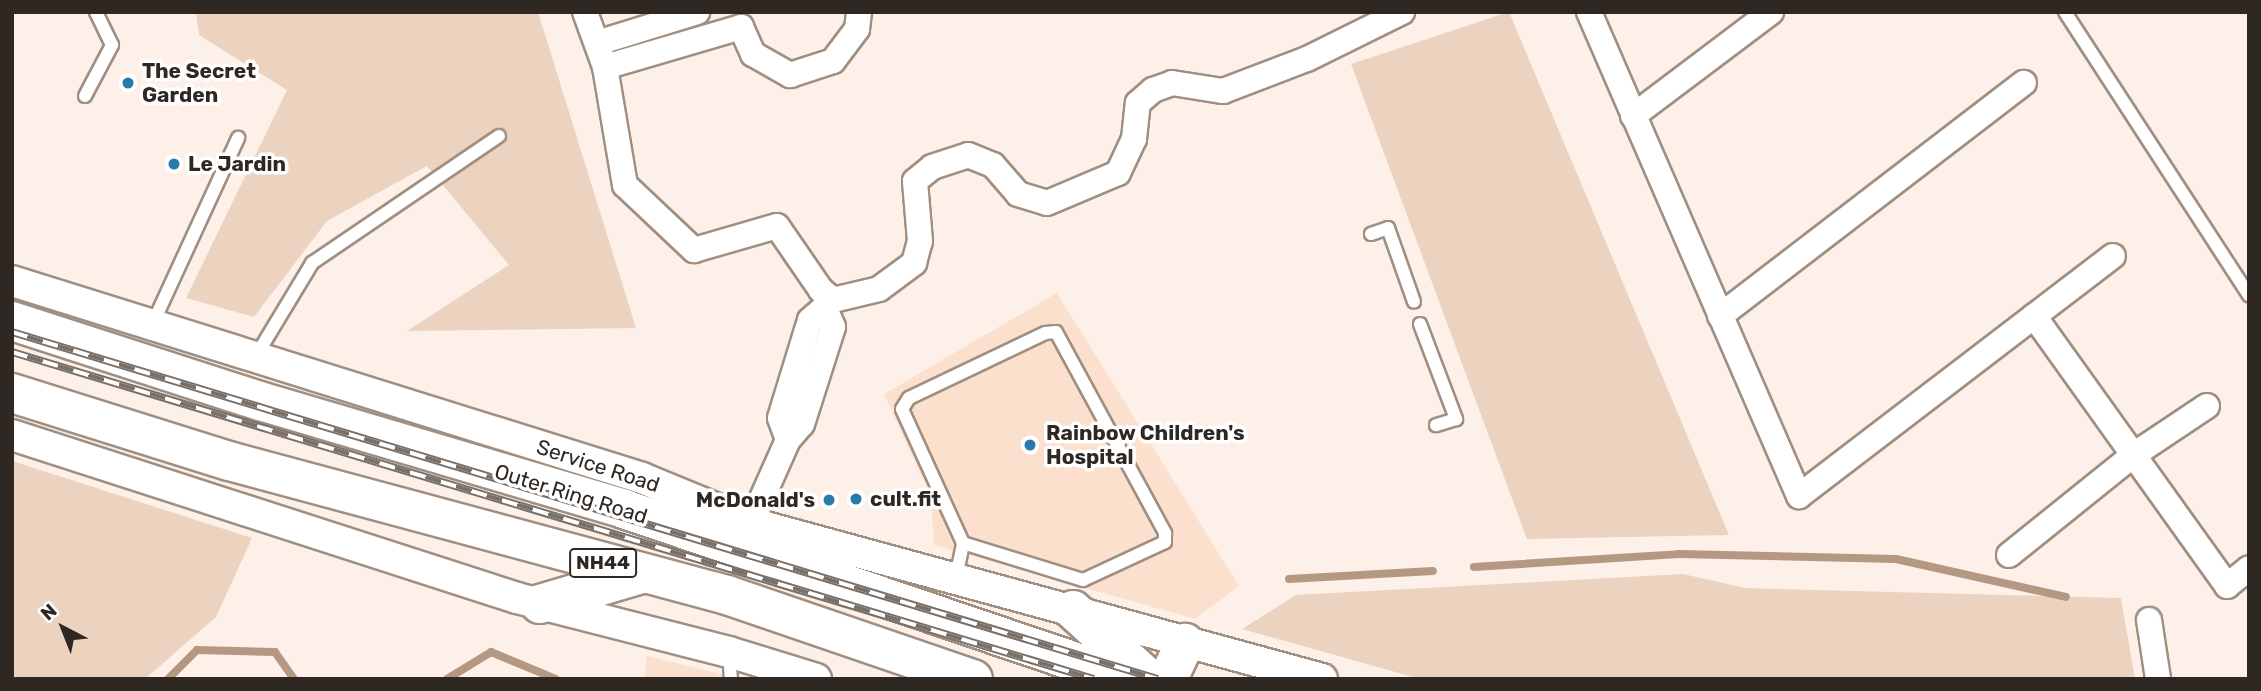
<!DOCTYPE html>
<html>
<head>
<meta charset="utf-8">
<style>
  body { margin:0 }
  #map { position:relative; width:2261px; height:691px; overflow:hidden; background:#fcf0e8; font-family:Rubik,sans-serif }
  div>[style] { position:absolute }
  .built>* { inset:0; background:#fbe1cd }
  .green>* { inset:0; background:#ecd3c0 }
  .stream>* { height:8px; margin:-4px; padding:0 4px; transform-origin:4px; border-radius:4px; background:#b59882 }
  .roads { filter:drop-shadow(2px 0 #a08f81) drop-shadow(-2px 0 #a08f81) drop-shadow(0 2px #a08f81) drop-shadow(0 -2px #a08f81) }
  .service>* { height:12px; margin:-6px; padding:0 6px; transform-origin:6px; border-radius:6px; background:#fff }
  .minor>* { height:24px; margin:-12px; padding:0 12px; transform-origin:12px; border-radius:12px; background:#fff }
  .tertiary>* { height:30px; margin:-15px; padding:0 15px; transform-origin:15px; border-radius:15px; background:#fff }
  .trunk>* { height:38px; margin:-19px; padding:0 19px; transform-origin:19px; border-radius:19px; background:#fff }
  .rail>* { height:8px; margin-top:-4px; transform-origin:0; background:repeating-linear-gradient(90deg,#fff 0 16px,#797069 0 32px); box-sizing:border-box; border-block:2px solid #797069 }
  .dots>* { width:19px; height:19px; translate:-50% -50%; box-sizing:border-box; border:4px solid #fff; border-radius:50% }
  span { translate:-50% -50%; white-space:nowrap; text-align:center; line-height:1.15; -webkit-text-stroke:7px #fff; paint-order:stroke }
  .shield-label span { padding:2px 5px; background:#fff; border:2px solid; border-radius:5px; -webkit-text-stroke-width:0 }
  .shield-label { font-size:19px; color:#2f2822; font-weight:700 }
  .poi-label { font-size:21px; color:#2f2822; font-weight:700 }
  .left { translate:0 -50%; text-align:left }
  .right { translate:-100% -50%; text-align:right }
  .street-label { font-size:21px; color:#2f2822 }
  .frame { position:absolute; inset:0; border:14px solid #2f2822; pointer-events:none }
  .north { position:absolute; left:28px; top:593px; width:70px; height:70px; -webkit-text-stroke:5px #fff; paint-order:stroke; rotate:318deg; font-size:19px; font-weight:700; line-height:28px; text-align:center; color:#2f2822 }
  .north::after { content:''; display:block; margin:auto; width:24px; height:32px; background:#2f2822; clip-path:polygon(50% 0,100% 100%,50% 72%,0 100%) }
</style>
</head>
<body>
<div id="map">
  <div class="built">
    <i style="clip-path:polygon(1057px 293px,1239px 586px,1195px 619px,934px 545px,931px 497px,884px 394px)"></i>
    <i style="clip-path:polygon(647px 656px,725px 675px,725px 679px,644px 679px)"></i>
  </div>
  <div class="green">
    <i style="clip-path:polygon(196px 12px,538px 12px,636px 328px,407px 331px,509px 265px,427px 166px,327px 221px,254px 317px,186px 298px,287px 90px,199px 35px)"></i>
    <i style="clip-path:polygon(1509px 12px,1729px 535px,1527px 539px,1351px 64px)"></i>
    <i style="clip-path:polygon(12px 461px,252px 538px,216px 617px,145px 679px,12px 679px)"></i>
    <i style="clip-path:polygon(1683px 574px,1745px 588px,2121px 598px,2135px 679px,1420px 679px,1242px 629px,1296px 595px)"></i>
  </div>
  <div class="stream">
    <i style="left:1474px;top:567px;width:205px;rotate:-3.6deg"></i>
    <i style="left:1679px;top:554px;width:217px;rotate:1.3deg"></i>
    <i style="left:1896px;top:559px;width:174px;rotate:12.6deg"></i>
    <i style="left:1289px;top:579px;width:144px;rotate:-3.2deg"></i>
    <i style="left:168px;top:679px;width:41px;rotate:-45deg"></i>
    <i style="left:197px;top:650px;width:78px;rotate:1.5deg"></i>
    <i style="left:275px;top:652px;width:33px;rotate:55deg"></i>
    <i style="left:447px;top:679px;width:52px;rotate:-31.5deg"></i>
    <i style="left:491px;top:652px;width:70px;rotate:22.6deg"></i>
  </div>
  <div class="roads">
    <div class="service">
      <i style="left:2065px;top:12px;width:338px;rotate:57deg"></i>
      <i style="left:85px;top:96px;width:58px;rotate:-62.1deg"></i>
      <i style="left:112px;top:45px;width:37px;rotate:-116deg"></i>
      <i style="left:1371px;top:234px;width:18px;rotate:-19deg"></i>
      <i style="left:1388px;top:228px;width:78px;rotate:70.6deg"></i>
      <i style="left:153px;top:323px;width:204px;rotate:-65.3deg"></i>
      <i style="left:1420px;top:324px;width:102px;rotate:69.2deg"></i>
      <i style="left:1456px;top:419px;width:21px;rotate:163deg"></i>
      <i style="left:256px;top:356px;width:109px;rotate:-58.9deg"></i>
      <i style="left:312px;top:263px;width:226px;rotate:-34.2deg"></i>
      <i style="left:956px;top:577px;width:35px;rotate:-78deg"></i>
      <i style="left:963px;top:543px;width:147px;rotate:-114.5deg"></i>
      <i style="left:902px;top:409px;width:13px;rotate:-58deg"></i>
      <i style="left:909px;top:398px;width:151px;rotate:-25.5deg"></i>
      <i style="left:1045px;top:333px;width:11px;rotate:-5deg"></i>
      <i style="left:1056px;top:332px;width:229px;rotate:61.5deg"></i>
      <i style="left:1165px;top:533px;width:9px;rotate:90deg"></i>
      <i style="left:1165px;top:542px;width:90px;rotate:155.1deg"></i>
      <i style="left:1083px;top:580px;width:126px;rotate:-162.9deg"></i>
      <i style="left:729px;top:652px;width:27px;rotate:86deg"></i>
    </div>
    <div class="minor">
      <i style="left:585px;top:12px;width:59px;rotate:70deg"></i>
      <i style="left:605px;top:67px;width:120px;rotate:80.4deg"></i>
      <i style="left:625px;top:185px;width:95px;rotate:43.3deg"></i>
      <i style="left:694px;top:250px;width:86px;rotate:-16.1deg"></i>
      <i style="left:777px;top:226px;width:78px;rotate:55.5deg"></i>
      <i style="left:821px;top:290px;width:16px;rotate:40deg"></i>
      <i style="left:1589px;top:12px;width:528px;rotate:66.54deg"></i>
      <i style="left:1799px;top:496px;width:395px;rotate:-37.4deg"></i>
      <i style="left:597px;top:43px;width:105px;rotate:-17.2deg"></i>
      <i style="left:605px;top:67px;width:142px;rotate:-16.4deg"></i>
      <i style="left:741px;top:27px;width:30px;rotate:66deg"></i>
      <i style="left:753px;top:54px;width:43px;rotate:29.6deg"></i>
      <i style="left:790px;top:75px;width:45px;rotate:-18deg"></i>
      <i style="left:833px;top:61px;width:40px;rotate:-53deg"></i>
      <i style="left:857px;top:29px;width:17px;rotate:-83deg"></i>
      <i style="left:1633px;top:116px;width:173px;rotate:-37deg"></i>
      <i style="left:1720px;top:316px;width:383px;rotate:-37.5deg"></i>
      <i style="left:2034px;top:316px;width:332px;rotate:54.4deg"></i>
      <i style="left:2227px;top:586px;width:28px;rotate:-39deg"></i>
      <i style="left:788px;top:440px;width:23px;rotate:-110deg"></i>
      <i style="left:780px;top:418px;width:102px;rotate:-73deg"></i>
      <i style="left:810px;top:320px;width:30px;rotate:-41deg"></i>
      <i style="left:833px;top:300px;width:47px;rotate:-13.4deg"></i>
      <i style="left:879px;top:289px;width:44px;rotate:-36.6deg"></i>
      <i style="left:914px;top:263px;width:23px;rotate:-75deg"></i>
      <i style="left:920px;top:241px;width:60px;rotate:-94.8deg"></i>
      <i style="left:915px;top:181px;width:22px;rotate:-39deg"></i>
      <i style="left:932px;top:167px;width:38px;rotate:-18deg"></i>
      <i style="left:968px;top:155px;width:27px;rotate:22deg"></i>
      <i style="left:993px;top:165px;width:38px;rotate:49deg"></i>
      <i style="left:1018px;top:194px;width:30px;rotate:17deg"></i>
      <i style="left:1047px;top:203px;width:77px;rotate:-22.9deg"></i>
      <i style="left:1118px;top:173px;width:38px;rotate:-65deg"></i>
      <i style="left:1134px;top:139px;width:36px;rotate:-84deg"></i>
      <i style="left:1138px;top:103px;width:20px;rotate:-41deg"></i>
      <i style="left:1153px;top:90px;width:20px;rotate:-20deg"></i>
      <i style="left:1172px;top:83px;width:52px;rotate:8.9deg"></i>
      <i style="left:1223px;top:91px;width:90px;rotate:-20.9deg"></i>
      <i style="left:1307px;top:59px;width:106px;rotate:-26.3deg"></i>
      <i style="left:751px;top:523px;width:91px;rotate:-66deg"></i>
      <i style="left:788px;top:440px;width:21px;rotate:-49deg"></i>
      <i style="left:802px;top:424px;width:102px;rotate:-72.3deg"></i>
      <i style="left:833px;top:327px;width:21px;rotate:-113deg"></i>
      <i style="left:2009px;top:555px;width:158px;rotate:-38.8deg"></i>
      <i style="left:2132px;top:456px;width:90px;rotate:-33.7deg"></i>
      <i style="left:2149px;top:620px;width:60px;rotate:81.3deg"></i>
    </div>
    <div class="tertiary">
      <i style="left:12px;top:281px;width:660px;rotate:17.36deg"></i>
      <i style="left:642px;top:478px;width:118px;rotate:22.4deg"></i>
      <i style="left:751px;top:523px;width:592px;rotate:15.28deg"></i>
      <i style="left:12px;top:435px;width:531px;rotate:17.89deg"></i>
      <i style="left:517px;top:598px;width:219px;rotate:14.3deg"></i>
      <i style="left:729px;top:652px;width:91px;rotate:17.2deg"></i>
    </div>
    <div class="trunk">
      <i style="left:12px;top:321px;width:261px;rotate:17.9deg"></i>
      <i style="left:260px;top:401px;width:380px;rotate:16.5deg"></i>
      <i style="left:624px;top:509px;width:530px;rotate:18.71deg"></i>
      <i style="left:12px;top:393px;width:227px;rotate:17.4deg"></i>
      <i style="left:229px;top:461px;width:516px;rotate:15.06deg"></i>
      <i style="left:727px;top:595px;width:260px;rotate:18.9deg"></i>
      <i style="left:540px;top:604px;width:105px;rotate:-16.5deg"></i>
      <i style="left:1073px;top:610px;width:103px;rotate:42.2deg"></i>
      <i style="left:1168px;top:679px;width:40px;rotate:-65deg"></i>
    </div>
  </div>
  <div class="rail">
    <i style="left:12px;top:332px;width:1197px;rotate:16.85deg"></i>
    <i style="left:12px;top:352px;width:1130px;rotate:16.82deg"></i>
  </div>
  <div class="dots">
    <i style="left:128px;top:83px;background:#297bac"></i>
    <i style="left:174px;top:164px;background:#297bac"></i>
    <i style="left:1030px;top:445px;background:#297bac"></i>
    <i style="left:856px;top:499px;background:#297bac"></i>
    <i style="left:829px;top:500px;background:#297bac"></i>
  </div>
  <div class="shield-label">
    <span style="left:603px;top:563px">NH44</span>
  </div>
  <div class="poi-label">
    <span class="left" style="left:142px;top:83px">The Secret<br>Garden</span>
    <span class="left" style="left:188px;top:164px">Le Jardin</span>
    <span class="left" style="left:1046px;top:445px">Rainbow Children's<br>Hospital</span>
    <span class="left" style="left:870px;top:499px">cult.fit</span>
    <span class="right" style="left:815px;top:500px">McDonald's</span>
  </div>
  <div class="street-label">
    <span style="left:598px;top:466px;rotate:18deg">Service Road</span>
    <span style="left:571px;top:494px;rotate:17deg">Outer Ring Road</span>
  </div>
  <div class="frame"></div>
  <div class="north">N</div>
</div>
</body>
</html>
